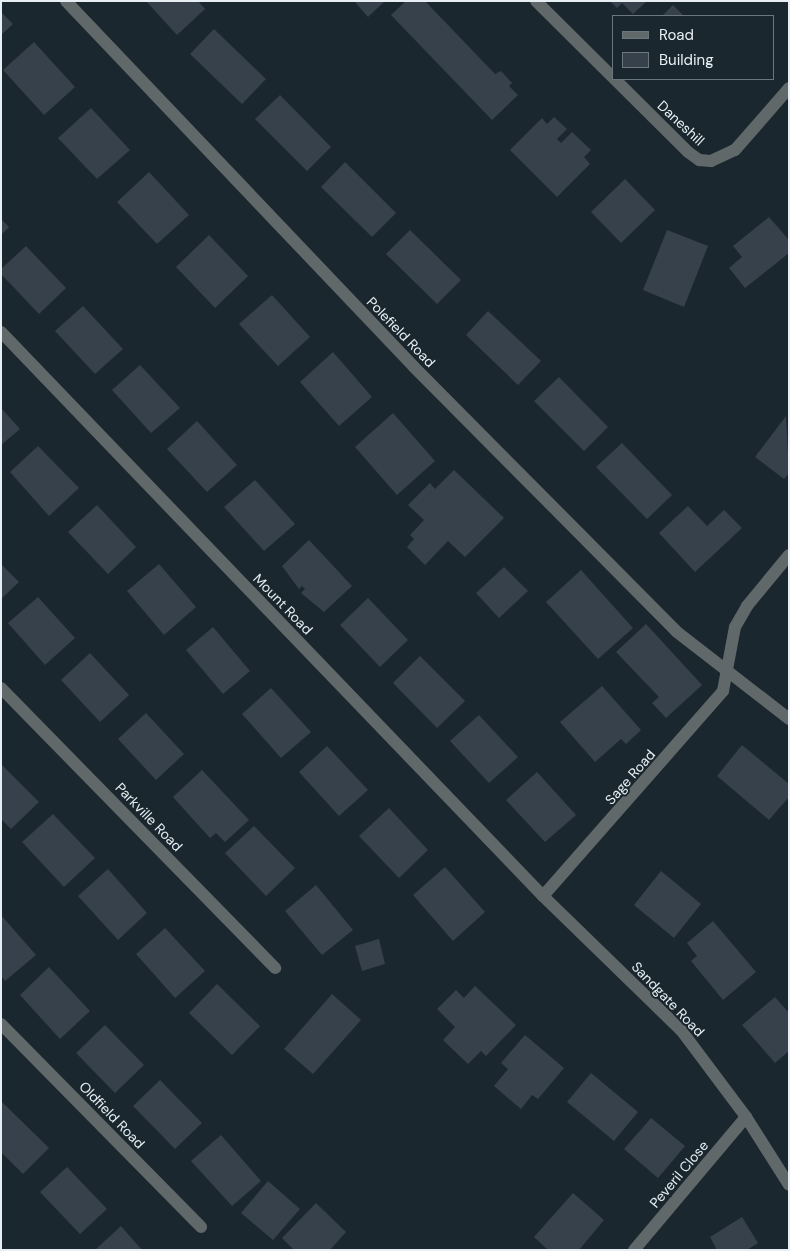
<!DOCTYPE html>
<html>
<head>
<meta charset="utf-8">
<style>
  body { margin:0 }
  #map { position:relative; width:790px; height:1251px; overflow:hidden; background:#1a272e; font-family:"DM Sans",sans-serif }
  div>[style] { position:absolute }
  .building>* { inset:0; background:#37414c }
  .minor>* { height:12px; margin:-6px; padding:0 6px; transform-origin:6px; border-radius:6px; background:#61686a }
  span { translate:-50% -50%; white-space:nowrap; text-align:center; line-height:1.15; -webkit-text-stroke:4px #1a272e; paint-order:stroke }
  .street-label { font-size:14px; color:#e7eff4 }
  .frame { position:absolute; inset:0; border:2px solid #e7eff4; pointer-events:none }
  .legend { position:absolute; left:612px; top:15px; width:162px; height:65px; box-sizing:border-box; background:#1a272e; border:1px solid #6c777d; margin:0; padding:6px 9px; list-style:none; font-size:15px; color:#e7eff4 }
  .legend li { display:flex; align-items:center; gap:10px; height:25px }
  .legend b { width:25px; border:1px solid #6c777d }
</style>
</head>
<body>
<div id="map">
  <div class="building">
    <i style="clip-path:polygon(146px 1px,198px 1px,205px 9px,177px 35px)"></i>
    <i style="clip-path:polygon(354px 1px,385px 1px,368px 17px)"></i>
    <i style="clip-path:polygon(406px 1px,425px 1px,495px 74px,501px 71px,512px 83px,509px 86px,518px 95px,492px 120px,391px 15px)"></i>
    <i style="clip-path:polygon(610px 1px,647px 1px,633px 14px,622px 3px,617px 8px)"></i>
    <i style="clip-path:polygon(673px 5px,684px 16px,662px 16px)"></i>
    <i style="clip-path:polygon(1px 12px,13px 24px,1px 35px)"></i>
    <i style="clip-path:polygon(214px 29px,266px 79px,242px 104px,190px 54px)"></i>
    <i style="clip-path:polygon(34px 42px,75px 87px,44px 115px,3px 70px)"></i>
    <i style="clip-path:polygon(280px 95px,331px 147px,307px 171px,255px 119px)"></i>
    <i style="clip-path:polygon(91px 108px,130px 150px,97px 179px,58px 138px)"></i>
    <i style="clip-path:polygon(554px 117px,567px 129px,557px 139px,561px 143px,572px 132px,591px 150px,584px 157px,590px 164px,557px 197px,510px 150px,542px 118px,547px 124px)"></i>
    <i style="clip-path:polygon(345px 162px,396px 213px,372px 237px,321px 187px)"></i>
    <i style="clip-path:polygon(149px 172px,189px 215px,157px 244px,117px 202px)"></i>
    <i style="clip-path:polygon(625px 179px,655px 210px,621px 243px,591px 212px)"></i>
    <i style="clip-path:polygon(769px 217px,789px 240px,789px 253px,745px 288px,729px 268px,742px 257px,733px 246px)"></i>
    <i style="clip-path:polygon(1px 219px,9px 227px,1px 235px)"></i>
    <i style="clip-path:polygon(410px 230px,461px 280px,437px 304px,386px 254px)"></i>
    <i style="clip-path:polygon(667px 230px,708px 246px,684px 307px,643px 290px)"></i>
    <i style="clip-path:polygon(209px 235px,248px 276px,215px 308px,176px 267px)"></i>
    <i style="clip-path:polygon(26px 246px,66px 288px,39px 314px,1px 274px,1px 269px)"></i>
    <i style="clip-path:polygon(272px 295px,310px 337px,278px 366px,239px 324px)"></i>
    <i style="clip-path:polygon(83px 306px,123px 349px,95px 374px,55px 331px)"></i>
    <i style="clip-path:polygon(488px 311px,541px 361px,518px 385px,466px 335px)"></i>
    <i style="clip-path:polygon(333px 352px,372px 397px,339px 426px,300px 382px)"></i>
    <i style="clip-path:polygon(140px 365px,180px 408px,151px 433px,112px 390px)"></i>
    <i style="clip-path:polygon(559px 377px,608px 427px,584px 451px,534px 401px)"></i>
    <i style="clip-path:polygon(1px 408px,20px 429px,1px 445px)"></i>
    <i style="clip-path:polygon(393px 413px,435px 461px,397px 495px,355px 447px)"></i>
    <i style="clip-path:polygon(786px 416px,789px 473px,784px 479px,755px 457px)"></i>
    <i style="clip-path:polygon(197px 421px,237px 465px,207px 492px,167px 449px)"></i>
    <i style="clip-path:polygon(622px 443px,672px 495px,647px 519px,596px 467px)"></i>
    <i style="clip-path:polygon(38px 446px,79px 488px,49px 516px,10px 472px)"></i>
    <i style="clip-path:polygon(454px 470px,504px 518px,465px 557px,448px 541px,425px 565px,407px 547px,414px 539px,410px 535px,424px 520px,408px 505px,430px 483px,435px 489px)"></i>
    <i style="clip-path:polygon(255px 480px,295px 524px,264px 551px,224px 507px)"></i>
    <i style="clip-path:polygon(97px 505px,136px 547px,108px 574px,68px 532px)"></i>
    <i style="clip-path:polygon(688px 506px,707px 526px,724px 510px,742px 528px,695px 572px,659px 533px)"></i>
    <i style="clip-path:polygon(309px 540px,352px 586px,324px 612px,301px 593px,305px 589px,302px 586px,299px 589px,282px 566px)"></i>
    <i style="clip-path:polygon(1px 564px,19px 582px,1px 599px)"></i>
    <i style="clip-path:polygon(159px 564px,196px 607px,164px 635px,127px 591px)"></i>
    <i style="clip-path:polygon(504px 567px,528px 591px,499px 618px,476px 593px)"></i>
    <i style="clip-path:polygon(581px 570px,633px 628px,598px 659px,546px 602px)"></i>
    <i style="clip-path:polygon(38px 597px,75px 638px,45px 665px,8px 623px)"></i>
    <i style="clip-path:polygon(368px 598px,408px 640px,380px 667px,340px 625px)"></i>
    <i style="clip-path:polygon(646px 624px,702px 685px,666px 718px,652px 703px,659px 697px,616px 652px)"></i>
    <i style="clip-path:polygon(213px 627px,250px 671px,223px 694px,186px 650px)"></i>
    <i style="clip-path:polygon(90px 653px,129px 695px,100px 722px,61px 680px)"></i>
    <i style="clip-path:polygon(420px 656px,465px 701px,437px 728px,393px 683px)"></i>
    <i style="clip-path:polygon(602px 686px,641px 730px,626px 744px,621px 739px,595px 762px,560px 722px)"></i>
    <i style="clip-path:polygon(271px 688px,311px 732px,281px 758px,242px 714px)"></i>
    <i style="clip-path:polygon(146px 713px,184px 754px,156px 780px,118px 739px)"></i>
    <i style="clip-path:polygon(479px 715px,518px 757px,489px 783px,450px 741px)"></i>
    <i style="clip-path:polygon(742px 745px,789px 784px,789px 797px,769px 820px,717px 776px)"></i>
    <i style="clip-path:polygon(327px 746px,368px 790px,339px 816px,299px 772px)"></i>
    <i style="clip-path:polygon(1px 764px,39px 802px,11px 829px,1px 819px)"></i>
    <i style="clip-path:polygon(202px 770px,249px 820px,225px 842px,216px 833px,210px 838px,173px 797px)"></i>
    <i style="clip-path:polygon(537px 772px,576px 815px,545px 842px,506px 800px)"></i>
    <i style="clip-path:polygon(389px 808px,428px 850px,399px 878px,359px 836px)"></i>
    <i style="clip-path:polygon(53px 814px,95px 858px,64px 887px,22px 842px)"></i>
    <i style="clip-path:polygon(254px 826px,295px 868px,266px 896px,225px 853px)"></i>
    <i style="clip-path:polygon(445px 867px,485px 912px,453px 941px,413px 895px)"></i>
    <i style="clip-path:polygon(108px 869px,147px 913px,118px 940px,78px 896px)"></i>
    <i style="clip-path:polygon(661px 871px,701px 904px,674px 938px,634px 905px)"></i>
    <i style="clip-path:polygon(316px 885px,353px 930px,322px 955px,285px 911px)"></i>
    <i style="clip-path:polygon(1px 915px,36px 955px,5px 981px,1px 976px)"></i>
    <i style="clip-path:polygon(713px 921px,756px 972px,723px 1000px,691px 961px,697px 956px,687px 943px)"></i>
    <i style="clip-path:polygon(165px 928px,205px 971px,175px 998px,136px 954px)"></i>
    <i style="clip-path:polygon(379px 939px,385px 964px,362px 971px,355px 946px)"></i>
    <i style="clip-path:polygon(49px 967px,90px 1011px,60px 1039px,20px 995px)"></i>
    <i style="clip-path:polygon(217px 984px,260px 1026px,232px 1055px,189px 1013px)"></i>
    <i style="clip-path:polygon(475px 986px,516px 1025px,486px 1056px,481px 1051px,468px 1064px,443px 1040px,455px 1027px,437px 1009px,456px 990px,464px 998px)"></i>
    <i style="clip-path:polygon(332px 994px,361px 1020px,313px 1074px,284px 1049px)"></i>
    <i style="clip-path:polygon(775px 997px,789px 1013px,789px 1051px,775px 1063px,742px 1025px)"></i>
    <i style="clip-path:polygon(105px 1025px,144px 1065px,115px 1093px,76px 1053px)"></i>
    <i style="clip-path:polygon(525px 1035px,564px 1068px,538px 1099px,532px 1095px,521px 1109px,494px 1086px,508px 1069px,501px 1063px)"></i>
    <i style="clip-path:polygon(591px 1073px,638px 1112px,614px 1141px,567px 1102px)"></i>
    <i style="clip-path:polygon(160px 1080px,202px 1123px,175px 1149px,133px 1106px)"></i>
    <i style="clip-path:polygon(1px 1101px,49px 1148px,23px 1174px,1px 1152px)"></i>
    <i style="clip-path:polygon(651px 1118px,685px 1146px,658px 1178px,624px 1149px)"></i>
    <i style="clip-path:polygon(221px 1135px,261px 1181px,232px 1206px,191px 1161px)"></i>
    <i style="clip-path:polygon(67px 1167px,107px 1209px,80px 1234px,40px 1192px)"></i>
    <i style="clip-path:polygon(268px 1181px,300px 1209px,273px 1240px,241px 1213px)"></i>
    <i style="clip-path:polygon(573px 1193px,604px 1220px,579px 1250px,548px 1250px,534px 1237px)"></i>
    <i style="clip-path:polygon(316px 1203px,346px 1232px,330px 1250px,294px 1250px,282px 1238px)"></i>
    <i style="clip-path:polygon(742px 1217px,758px 1243px,747px 1250px,717px 1250px,710px 1237px)"></i>
    <i style="clip-path:polygon(121px 1226px,142px 1250px,95px 1250px)"></i>
  </div>
  <div class="minor">
    <i style="left:66px;top:1px;width:505px;rotate:46.44deg"></i>
    <i style="left:414px;top:367px;width:373px;rotate:45.2deg"></i>
    <i style="left:677px;top:632px;width:142px;rotate:37.8deg"></i>
    <i style="left:536px;top:1px;width:214px;rotate:44.8deg"></i>
    <i style="left:688px;top:152px;width:14px;rotate:36deg"></i>
    <i style="left:699px;top:160px;width:12px;rotate:5deg"></i>
    <i style="left:711px;top:161px;width:26px;rotate:-25deg"></i>
    <i style="left:735px;top:150px;width:82px;rotate:-48.9deg"></i>
    <i style="left:1px;top:332px;width:782px;rotate:46.14deg"></i>
    <i style="left:543px;top:896px;width:192px;rotate:44.2deg"></i>
    <i style="left:681px;top:1030px;width:109px;rotate:53.2deg"></i>
    <i style="left:746px;top:1117px;width:80px;rotate:57.7deg"></i>
    <i style="left:1px;top:688px;width:392px;rotate:45.6deg"></i>
    <i style="left:543px;top:896px;width:273px;rotate:-48.7deg"></i>
    <i style="left:723px;top:691px;width:65px;rotate:-79.4deg"></i>
    <i style="left:735px;top:627px;width:24px;rotate:-60deg"></i>
    <i style="left:747px;top:606px;width:66px;rotate:-50.5deg"></i>
    <i style="left:1px;top:1024px;width:285px;rotate:45.4deg"></i>
    <i style="left:634px;top:1250px;width:174px;rotate:-49.9deg"></i>
  </div>
  <div class="street-label">
    <span style="left:681px;top:123px;rotate:43deg">Daneshill</span>
    <span style="left:401px;top:332px;rotate:46deg">Polefield Road</span>
    <span style="left:283px;top:604px;rotate:46deg">Mount Road</span>
    <span style="left:630px;top:777px;rotate:-49deg">Sage Road</span>
    <span style="left:149px;top:817px;rotate:46deg">Parkville Road</span>
    <span style="left:668px;top:999px;rotate:46deg">Sandgate Road</span>
    <span style="left:112px;top:1115px;rotate:46deg">Oldfield Road</span>
    <span style="left:679px;top:1174px;rotate:-50deg">Peveril Close</span>
  </div>
  <div class="frame"></div>
  <ul class="legend">
  <li><b style="height:6px;background:#61686a"></b>Road</li>
  <li><b style="height:14px;background:#37414c"></b>Building</li>
  </ul>
</div>
</body>
</html>
